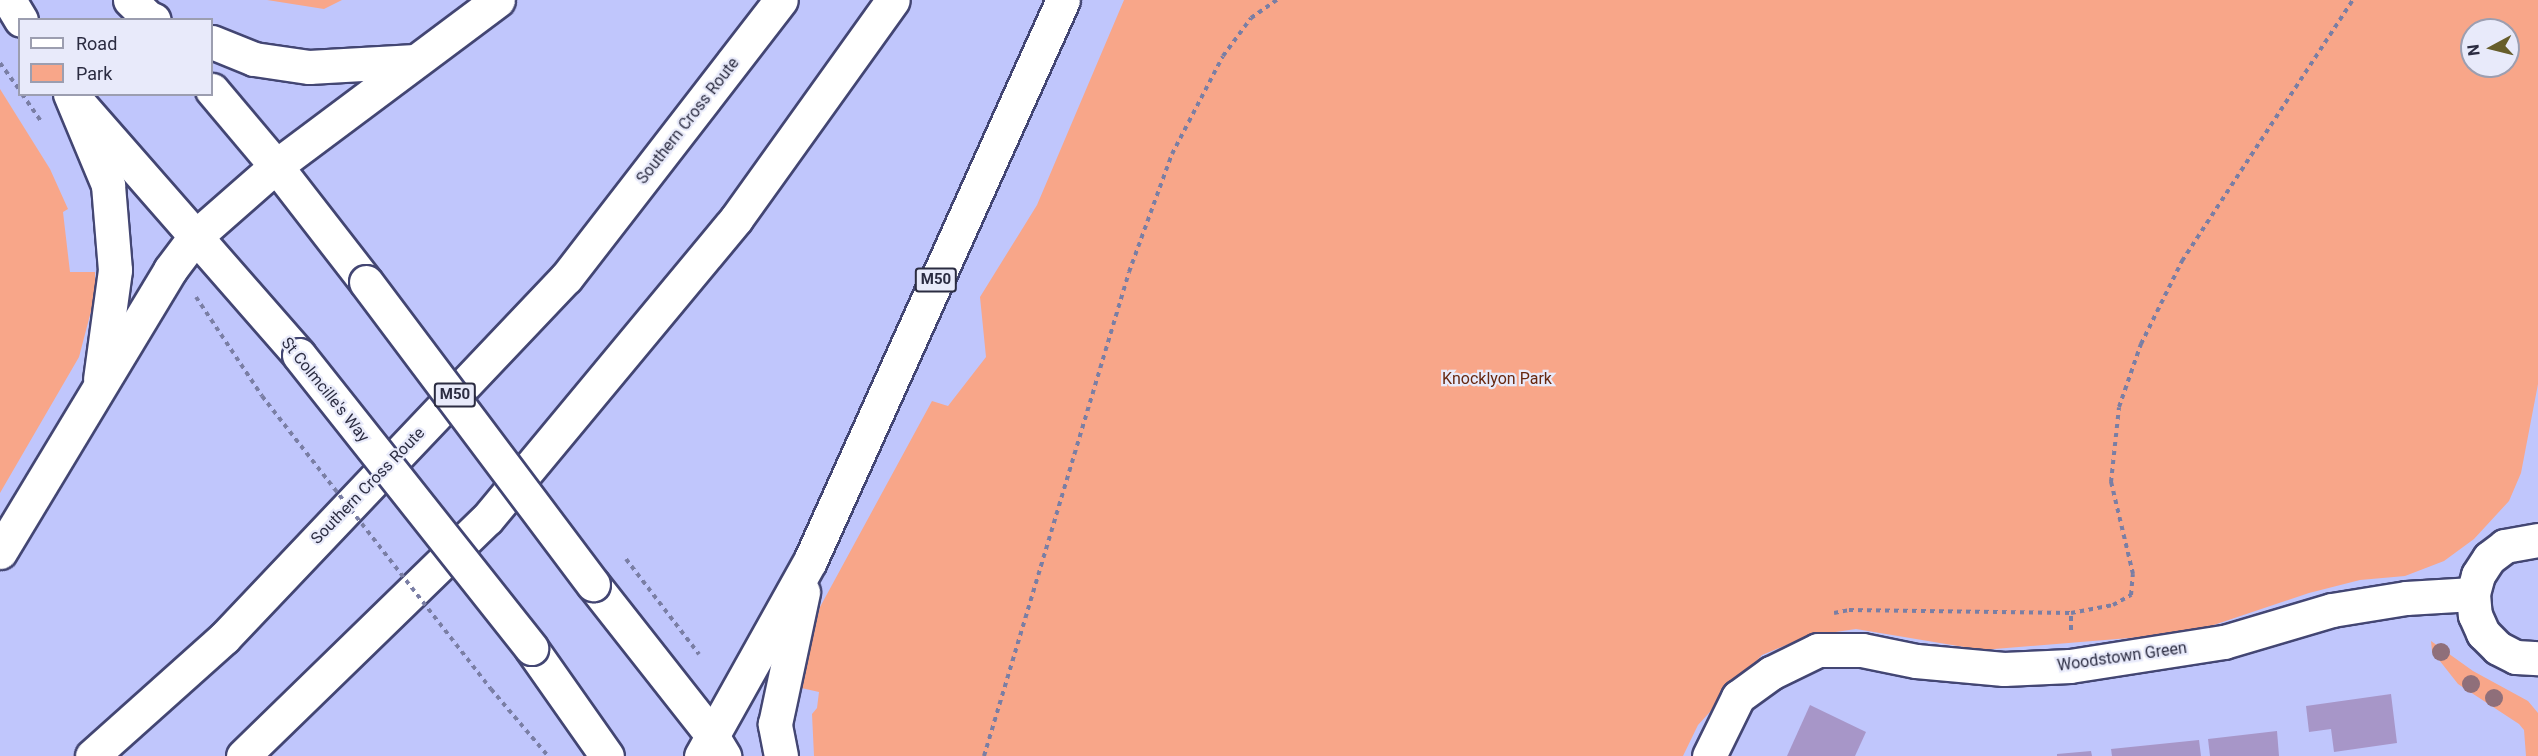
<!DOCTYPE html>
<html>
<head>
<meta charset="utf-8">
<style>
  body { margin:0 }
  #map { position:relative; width:2538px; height:756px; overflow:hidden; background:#c0c6fc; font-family:Roboto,sans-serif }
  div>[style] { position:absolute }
  .green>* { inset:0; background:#f8a689 }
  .building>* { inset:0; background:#a796c8 }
  .path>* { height:4px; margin-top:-2px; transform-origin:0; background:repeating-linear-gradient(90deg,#7a7ea4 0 4.5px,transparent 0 9px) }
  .roads { filter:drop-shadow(2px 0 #434673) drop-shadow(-2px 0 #434673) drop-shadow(0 2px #434673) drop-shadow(0 -2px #434673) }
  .minor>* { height:33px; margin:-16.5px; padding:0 16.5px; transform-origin:16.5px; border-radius:16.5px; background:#fff }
  .major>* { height:33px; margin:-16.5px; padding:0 16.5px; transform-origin:16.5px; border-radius:16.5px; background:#fff }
  .highway>* { height:33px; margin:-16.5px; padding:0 16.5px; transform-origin:16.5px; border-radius:16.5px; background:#fff }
  .path-bridge>* { height:4px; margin-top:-2px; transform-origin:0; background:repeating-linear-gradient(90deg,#7a7ea4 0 4.5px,transparent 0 9px) }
  .bridges { filter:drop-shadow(2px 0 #434673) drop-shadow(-2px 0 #434673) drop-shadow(0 2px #434673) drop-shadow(0 -2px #434673) }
  .major-bridge>* { height:33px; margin:-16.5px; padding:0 16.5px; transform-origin:16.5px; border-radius:16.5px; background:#fff }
  .trees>* { width:18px; height:18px; margin:-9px; border-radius:50%; background:#8f6f7a }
  span { translate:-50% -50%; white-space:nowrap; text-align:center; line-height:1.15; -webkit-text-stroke:4.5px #e8eafa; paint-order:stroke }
  .shield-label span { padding:2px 4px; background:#e8eafa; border:2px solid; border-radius:4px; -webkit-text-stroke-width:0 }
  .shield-label { font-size:15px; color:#2b2c41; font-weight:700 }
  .street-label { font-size:16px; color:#2b2c41 }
  .park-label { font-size:16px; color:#672810 }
  .legend { position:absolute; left:18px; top:18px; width:195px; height:78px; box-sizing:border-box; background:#e8eafa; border:2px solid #9c9eb0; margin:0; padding:8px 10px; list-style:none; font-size:18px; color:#2b2c41 }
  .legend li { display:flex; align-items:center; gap:12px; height:30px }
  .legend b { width:30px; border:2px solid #9c9eb0 }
  .north { position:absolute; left:2460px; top:18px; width:60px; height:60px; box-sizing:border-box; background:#e8eafa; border:2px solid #9c9eb0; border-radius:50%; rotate:263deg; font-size:16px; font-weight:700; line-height:24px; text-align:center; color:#2b2c41 }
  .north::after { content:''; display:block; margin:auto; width:21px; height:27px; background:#665d2a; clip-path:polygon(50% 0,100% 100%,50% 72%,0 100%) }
</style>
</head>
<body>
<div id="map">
  <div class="green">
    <i style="clip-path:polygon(267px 0,342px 0,324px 9px)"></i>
    <i style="clip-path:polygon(evenodd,1124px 0,2538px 0,2538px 384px,2521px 473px,2509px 501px,2474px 539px,2444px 561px,2405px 576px,2360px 580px,2309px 593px,2190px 633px,1982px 650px,1856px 629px,1808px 636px,1762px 655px,1698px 725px,1683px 756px,814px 756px,812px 714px,817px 708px,819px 692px,797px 687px,820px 607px,932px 401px,948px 406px,986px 357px,980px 297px,1037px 205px,1124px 0,2472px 30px,2508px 30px,2508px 66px,2472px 66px,2472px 30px)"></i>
    <i style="clip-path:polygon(0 89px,50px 169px,68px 209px,63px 212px,70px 272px,95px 272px,95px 296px,79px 357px,0 493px)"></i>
    <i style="clip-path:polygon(2431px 641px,2473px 671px,2528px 701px,2538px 713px,2538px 756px,2526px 756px,2524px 730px,2519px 724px,2458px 684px,2432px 651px)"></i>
  </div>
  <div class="building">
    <i style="clip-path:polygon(2391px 694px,2397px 743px,2334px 752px,2331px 729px,2309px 732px,2306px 706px)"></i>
    <i style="clip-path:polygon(1810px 705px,1866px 732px,1855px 756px,1787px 756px)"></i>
    <i style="clip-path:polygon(2277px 731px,2279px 756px,2210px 756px,2208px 739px)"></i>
    <i style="clip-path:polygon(2199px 740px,2201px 756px,2112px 756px,2111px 749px)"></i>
    <i style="clip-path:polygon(2091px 751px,2092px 756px,2057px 756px,2057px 754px)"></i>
  </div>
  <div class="path">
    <i style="left:0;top:63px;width:34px;rotate:54deg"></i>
    <i style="left:22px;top:94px;width:33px;rotate:55deg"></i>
    <i style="left:196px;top:297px;width:119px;rotate:56.3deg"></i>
    <i style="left:626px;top:559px;width:120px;rotate:52.5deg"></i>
    <i style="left:1834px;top:613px;width:15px;rotate:-11deg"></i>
    <i style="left:1849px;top:610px;width:222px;rotate:0.8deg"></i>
    <i style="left:2071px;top:613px;width:43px;rotate:-10.8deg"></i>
    <i style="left:2113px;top:605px;width:21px;rotate:-29deg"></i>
    <i style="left:2131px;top:595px;width:21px;rotate:-85deg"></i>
    <i style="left:2133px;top:574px;width:95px;rotate:-103.4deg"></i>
    <i style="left:2111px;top:482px;width:75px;rotate:-83.9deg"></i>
    <i style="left:2119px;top:407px;width:67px;rotate:-70.8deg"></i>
    <i style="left:2141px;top:344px;width:93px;rotate:-63.7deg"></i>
    <i style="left:2182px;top:261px;width:312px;rotate:-56.8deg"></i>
    <i style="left:2071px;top:630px;width:17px;rotate:-90deg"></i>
    <i style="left:491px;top:689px;width:88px;rotate:49.6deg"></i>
    <i style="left:984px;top:756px;width:505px;rotate:-73.32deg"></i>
    <i style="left:1129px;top:272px;width:126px;rotate:-70deg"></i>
    <i style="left:1172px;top:154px;width:110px;rotate:-62.5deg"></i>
    <i style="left:1223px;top:56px;width:47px;rotate:-53.6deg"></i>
    <i style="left:1251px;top:18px;width:32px;rotate:-35deg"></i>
  </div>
  <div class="roads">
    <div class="minor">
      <i style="left:2538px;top:540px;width:34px;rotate:170deg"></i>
      <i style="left:2505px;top:546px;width:20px;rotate:143deg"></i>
      <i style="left:2489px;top:558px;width:20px;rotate:123deg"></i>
      <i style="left:2478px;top:575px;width:20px;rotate:105deg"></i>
      <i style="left:2473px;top:594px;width:21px;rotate:85deg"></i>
      <i style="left:2475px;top:615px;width:20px;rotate:66deg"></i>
      <i style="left:2483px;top:633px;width:21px;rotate:45deg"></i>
      <i style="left:2498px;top:648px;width:20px;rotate:27deg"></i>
      <i style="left:2516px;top:657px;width:22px;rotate:3deg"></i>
      <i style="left:1709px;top:756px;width:66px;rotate:-63.8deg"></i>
      <i style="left:1738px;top:697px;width:41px;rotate:-36deg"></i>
      <i style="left:1771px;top:673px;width:52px;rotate:-26.1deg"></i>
      <i style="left:1818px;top:650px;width:44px"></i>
      <i style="left:1862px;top:650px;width:55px;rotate:11.5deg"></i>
      <i style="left:1916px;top:661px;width:88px;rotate:5.2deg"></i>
      <i style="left:2004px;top:669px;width:66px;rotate:-2.6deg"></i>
      <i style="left:2070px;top:666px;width:156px;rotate:-8.9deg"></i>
      <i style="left:2224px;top:642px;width:113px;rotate:-16.5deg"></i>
      <i style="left:2332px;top:610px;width:75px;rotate:-9.2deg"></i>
      <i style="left:2406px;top:598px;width:67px;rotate:-3.4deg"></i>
    </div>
    <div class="major">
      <i style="left:9px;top:0;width:23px;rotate:59deg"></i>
      <i style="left:130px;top:0;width:29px;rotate:44deg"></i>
      <i style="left:212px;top:90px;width:99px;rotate:49.9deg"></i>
      <i style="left:276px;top:166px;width:147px;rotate:52.2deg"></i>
      <i style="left:77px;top:101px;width:337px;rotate:48.8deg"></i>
      <i style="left:593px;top:584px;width:191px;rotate:51.8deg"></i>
      <i style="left:711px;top:734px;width:26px;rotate:59deg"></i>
      <i style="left:531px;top:648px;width:132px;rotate:54.9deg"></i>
    </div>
    <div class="highway">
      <i style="left:149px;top:18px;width:5px;rotate:22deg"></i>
      <i style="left:212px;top:42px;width:45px;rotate:22deg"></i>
      <i style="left:254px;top:59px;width:56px;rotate:8.3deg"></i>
      <i style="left:309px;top:67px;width:106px;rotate:-3.2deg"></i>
      <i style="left:70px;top:94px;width:99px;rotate:67.3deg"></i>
      <i style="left:108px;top:185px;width:85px;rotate:85.3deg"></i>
      <i style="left:115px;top:270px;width:110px;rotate:97.8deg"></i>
      <i style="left:0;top:552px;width:329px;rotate:-58.9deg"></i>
      <i style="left:170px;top:270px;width:40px;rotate:-53deg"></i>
      <i style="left:194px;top:238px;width:109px;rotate:-41.3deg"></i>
      <i style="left:276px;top:166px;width:277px;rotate:-36.8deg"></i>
      <i style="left:92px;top:756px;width:177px;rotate:-41.8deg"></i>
      <i style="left:224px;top:638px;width:497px;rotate:-46.5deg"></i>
      <i style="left:566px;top:278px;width:351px;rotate:-52.3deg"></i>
      <i style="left:243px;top:756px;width:340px;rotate:-44.2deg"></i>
      <i style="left:487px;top:519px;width:390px;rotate:-50.3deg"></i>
      <i style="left:736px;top:219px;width:269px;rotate:-54.4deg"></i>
      <i style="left:701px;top:756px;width:223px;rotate:-60.8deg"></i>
      <i style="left:810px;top:561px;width:615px;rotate:-65.73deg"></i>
      <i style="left:781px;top:756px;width:33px;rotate:-101deg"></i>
      <i style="left:775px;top:724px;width:135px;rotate:-78deg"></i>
    </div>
  </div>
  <div class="path-bridge">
    <i style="left:262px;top:396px;width:372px;rotate:52deg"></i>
  </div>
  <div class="bridges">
    <div class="major-bridge">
      <i style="left:366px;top:282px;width:378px;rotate:53.1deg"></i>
      <i style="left:299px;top:355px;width:374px;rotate:51.6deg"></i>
    </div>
  </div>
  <div class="trees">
    <i style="left:2441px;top:652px"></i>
    <i style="left:2471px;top:684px"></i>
    <i style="left:2494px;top:698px"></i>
  </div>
  <div class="shield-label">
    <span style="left:936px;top:280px">M50</span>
    <span style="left:455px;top:395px">M50</span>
  </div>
  <div class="street-label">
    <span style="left:688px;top:121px;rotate:-52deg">Southern Cross Route</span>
    <span style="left:325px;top:390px;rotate:51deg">St Colmcille's Way</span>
    <span style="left:368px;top:486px;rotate:-46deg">Southern Cross Route</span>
    <span style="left:2122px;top:657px;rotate:-8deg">Woodstown Green</span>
  </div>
  <div class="park-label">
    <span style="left:1497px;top:379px">Knocklyon Park</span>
  </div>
  <ul class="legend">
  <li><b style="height:8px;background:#fff"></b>Road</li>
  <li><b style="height:16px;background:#f8a689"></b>Park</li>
  </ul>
  <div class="north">N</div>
</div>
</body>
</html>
